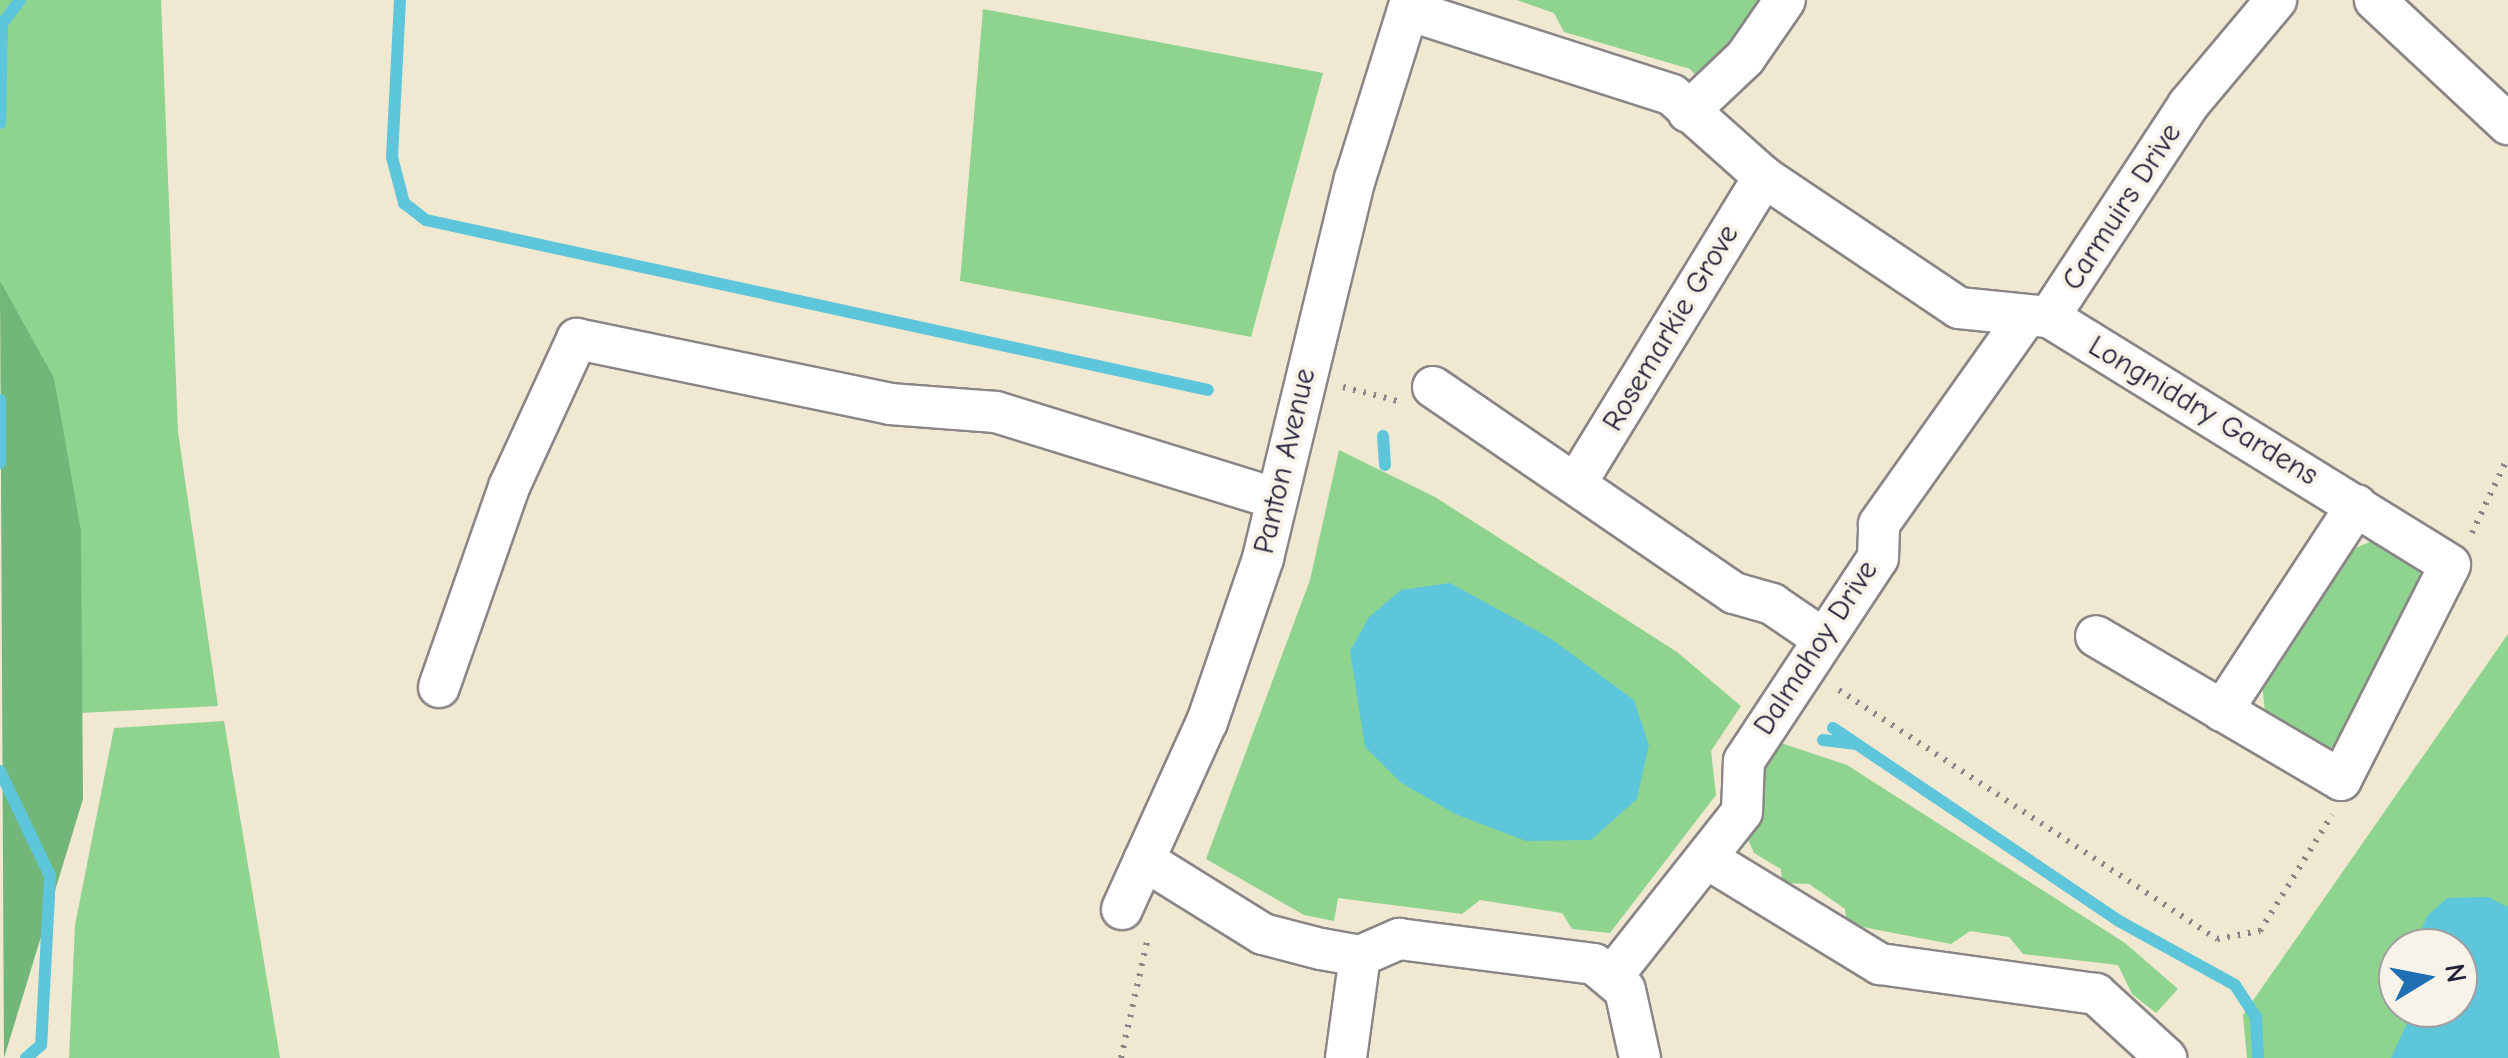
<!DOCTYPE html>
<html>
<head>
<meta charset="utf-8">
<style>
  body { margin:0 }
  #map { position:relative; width:2508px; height:1058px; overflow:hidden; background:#f1e8d1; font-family:"Comic Neue",sans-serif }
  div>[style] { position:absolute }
  .green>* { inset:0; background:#8ed48e }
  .forest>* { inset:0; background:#72b679 }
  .water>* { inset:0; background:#5ec6da }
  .stream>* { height:12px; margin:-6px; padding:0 6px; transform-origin:6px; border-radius:6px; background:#5ec6da }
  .path>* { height:6px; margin-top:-3px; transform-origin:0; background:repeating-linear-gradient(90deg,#8a8586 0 2.5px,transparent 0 10.5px) }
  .roads { filter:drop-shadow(2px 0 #8a8586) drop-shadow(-2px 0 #8a8586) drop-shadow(0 2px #8a8586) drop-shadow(0 -2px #8a8586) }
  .minor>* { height:40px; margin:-20px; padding:0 20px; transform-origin:20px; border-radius:20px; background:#fff }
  span { translate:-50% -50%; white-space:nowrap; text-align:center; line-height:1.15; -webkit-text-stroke:8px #f7f3e8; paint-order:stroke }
  .street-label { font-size:30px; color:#22223b }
  .north { position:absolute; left:2378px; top:928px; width:100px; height:100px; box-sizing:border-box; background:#f7f3e8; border:2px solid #a29fa3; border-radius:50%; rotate:80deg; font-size:28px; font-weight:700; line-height:40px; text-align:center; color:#22223b }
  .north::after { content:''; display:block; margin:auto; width:35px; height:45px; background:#1f6fb2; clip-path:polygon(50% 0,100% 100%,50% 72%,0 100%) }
</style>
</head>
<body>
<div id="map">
  <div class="green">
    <i style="clip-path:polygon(0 0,161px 0,178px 432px,218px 706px,60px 714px,0 309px)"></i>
    <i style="clip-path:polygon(1517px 0,1764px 0,1731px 53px,1700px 80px,1690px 69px,1564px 32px,1554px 13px)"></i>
    <i style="clip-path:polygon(983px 9px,1323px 73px,1251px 337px,960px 281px)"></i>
    <i style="clip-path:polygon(1339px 450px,1435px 497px,1677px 652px,1741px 706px,1711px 751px,1716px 795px,1610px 933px,1572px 929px,1562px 913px,1480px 900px,1462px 914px,1338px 898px,1334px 921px,1304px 915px,1206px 859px,1310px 580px)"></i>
    <i style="clip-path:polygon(2380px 538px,2416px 564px,2425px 586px,2335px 749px,2324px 749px,2265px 712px,2262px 684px,2350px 550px)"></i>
    <i style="clip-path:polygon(evenodd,2508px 634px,2508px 1058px,2247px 1058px,2243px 1015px,2508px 634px,2398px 948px,2458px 948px,2458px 1008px,2398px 1008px,2398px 948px)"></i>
    <i style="clip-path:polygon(224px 721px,280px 1058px,69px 1058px,75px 925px,114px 728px)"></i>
    <i style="clip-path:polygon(1778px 742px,1847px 765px,2125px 943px,2178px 989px,2156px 1013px,2132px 994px,2118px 965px,2023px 954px,2009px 937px,1970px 931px,1951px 944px,1847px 924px,1845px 909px,1809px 884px,1782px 883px,1781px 869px,1754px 853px,1746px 835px,1763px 808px,1761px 769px)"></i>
  </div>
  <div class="forest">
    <i style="clip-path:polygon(0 281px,54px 378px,81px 531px,83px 799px,4px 1058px)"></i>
  </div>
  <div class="water">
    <i style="clip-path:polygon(1450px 583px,1550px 638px,1634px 700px,1649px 745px,1637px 799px,1591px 840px,1526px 841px,1455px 814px,1400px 782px,1365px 747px,1350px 651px,1369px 617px,1401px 590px)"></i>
    <i style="clip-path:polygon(2488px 897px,2508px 907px,2508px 1058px,2391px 1058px,2414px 1008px,2458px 1008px,2458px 948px,2415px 948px,2427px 916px,2447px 898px)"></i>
  </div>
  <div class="stream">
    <i style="left:400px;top:0;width:157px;rotate:92.9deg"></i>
    <i style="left:392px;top:157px;width:48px;rotate:75.4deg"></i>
    <i style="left:404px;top:203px;width:28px;rotate:38deg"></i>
    <i style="left:426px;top:220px;width:800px;rotate:12.26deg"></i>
    <i style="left:0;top:123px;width:99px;rotate:-88.8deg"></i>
    <i style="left:2px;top:24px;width:30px;rotate:-53deg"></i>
    <i style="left:0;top:400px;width:63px;rotate:90deg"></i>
    <i style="left:1383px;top:436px;width:29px;rotate:86deg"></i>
    <i style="left:1833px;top:728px;width:345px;rotate:34deg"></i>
    <i style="left:2119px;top:921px;width:132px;rotate:28.9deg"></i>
    <i style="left:2235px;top:985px;width:38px;rotate:57deg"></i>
    <i style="left:2256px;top:1017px;width:41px;rotate:87.2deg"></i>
    <i style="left:1823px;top:740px;width:34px;rotate:7deg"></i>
    <i style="left:0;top:771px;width:116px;rotate:64.5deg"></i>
    <i style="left:50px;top:876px;width:169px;rotate:93deg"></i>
    <i style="left:41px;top:1045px;width:20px;rotate:139deg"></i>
  </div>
  <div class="path">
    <i style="left:1343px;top:387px;width:57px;rotate:14.3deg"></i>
    <i style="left:2472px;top:533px;width:84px;rotate:-64.7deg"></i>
    <i style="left:1839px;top:690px;width:453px;rotate:33.4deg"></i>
    <i style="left:2217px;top:939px;width:44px;rotate:-10.5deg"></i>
    <i style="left:2260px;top:931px;width:137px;rotate:-58.2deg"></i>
    <i style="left:1121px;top:1058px;width:124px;rotate:-77.4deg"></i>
  </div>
  <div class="roads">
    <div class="minor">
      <i style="left:2375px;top:0;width:182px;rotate:43deg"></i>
      <i style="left:1408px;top:10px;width:277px;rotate:17.8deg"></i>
      <i style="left:1672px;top:95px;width:123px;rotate:41.7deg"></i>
      <i style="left:1764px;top:177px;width:235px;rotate:33.9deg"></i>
      <i style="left:1959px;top:308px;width:89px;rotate:5.8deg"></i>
      <i style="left:1688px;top:112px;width:79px;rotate:-43.5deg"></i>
      <i style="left:1745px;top:58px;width:70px;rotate:-55.4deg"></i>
      <i style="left:2049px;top:317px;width:471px;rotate:31.7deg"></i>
      <i style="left:2450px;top:565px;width:241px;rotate:116.9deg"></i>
      <i style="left:2341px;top:780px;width:284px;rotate:-149.6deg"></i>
      <i style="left:2049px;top:317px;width:254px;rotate:-56.7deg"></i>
      <i style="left:2188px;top:105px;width:137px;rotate:-50deg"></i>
      <i style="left:1433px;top:387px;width:365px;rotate:34.4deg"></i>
      <i style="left:1734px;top:593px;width:40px;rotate:16deg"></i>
      <i style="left:1772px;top:604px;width:60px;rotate:34.2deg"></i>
      <i style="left:1578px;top:480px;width:356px;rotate:-58.5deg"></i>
      <i style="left:439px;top:687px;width:212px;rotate:-70.7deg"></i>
      <i style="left:509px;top:487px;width:163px;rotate:-65.3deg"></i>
      <i style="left:577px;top:339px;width:320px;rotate:11.7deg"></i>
      <i style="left:890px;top:404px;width:106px;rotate:4.3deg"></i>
      <i style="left:996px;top:412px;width:294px;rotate:17.2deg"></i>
      <i style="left:2222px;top:711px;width:246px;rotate:-56.8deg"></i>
      <i style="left:1144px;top:860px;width:140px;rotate:31.9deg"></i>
      <i style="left:1263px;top:934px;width:60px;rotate:14.5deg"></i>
      <i style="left:1321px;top:949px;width:40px;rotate:10deg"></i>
      <i style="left:1360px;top:956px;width:43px;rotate:-23.6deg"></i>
      <i style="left:1399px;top:939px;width:197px;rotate:7.3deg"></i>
      <i style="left:1594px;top:964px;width:40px;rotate:40deg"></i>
      <i style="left:1625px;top:990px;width:70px;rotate:77.6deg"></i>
      <i style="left:1711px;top:861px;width:198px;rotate:31.4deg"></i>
      <i style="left:1880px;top:964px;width:218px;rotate:7.9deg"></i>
      <i style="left:2096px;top:994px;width:95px;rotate:42.4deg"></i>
      <i style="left:1122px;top:909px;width:205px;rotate:-65.6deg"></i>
      <i style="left:1207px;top:722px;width:173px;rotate:-71.1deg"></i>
      <i style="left:1263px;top:558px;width:390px;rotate:-76.4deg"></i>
      <i style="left:1355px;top:179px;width:188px;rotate:-72.6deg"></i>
      <i style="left:1614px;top:974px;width:206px;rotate:-51.7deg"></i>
      <i style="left:1742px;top:812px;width:51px;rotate:-87.8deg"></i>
      <i style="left:1744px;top:761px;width:243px;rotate:-56.6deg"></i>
      <i style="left:1878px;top:558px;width:34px;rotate:-88deg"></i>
      <i style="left:1879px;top:524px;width:251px;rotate:-54.7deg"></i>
      <i style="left:1346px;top:1058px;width:103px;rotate:-82.2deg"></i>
    </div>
  </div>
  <div class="street-label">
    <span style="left:2122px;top:207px;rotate:-57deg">Carmuirs Drive</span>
    <span style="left:1671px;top:328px;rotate:-59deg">Rosemarkie Grove</span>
    <span style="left:2203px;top:411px;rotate:31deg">Longniddry Gardens</span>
    <span style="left:1285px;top:461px;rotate:-77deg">Panton Avenue</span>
    <span style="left:1816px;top:648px;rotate:-57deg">Dalmahoy Drive</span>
  </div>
  <div class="north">N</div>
</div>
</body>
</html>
